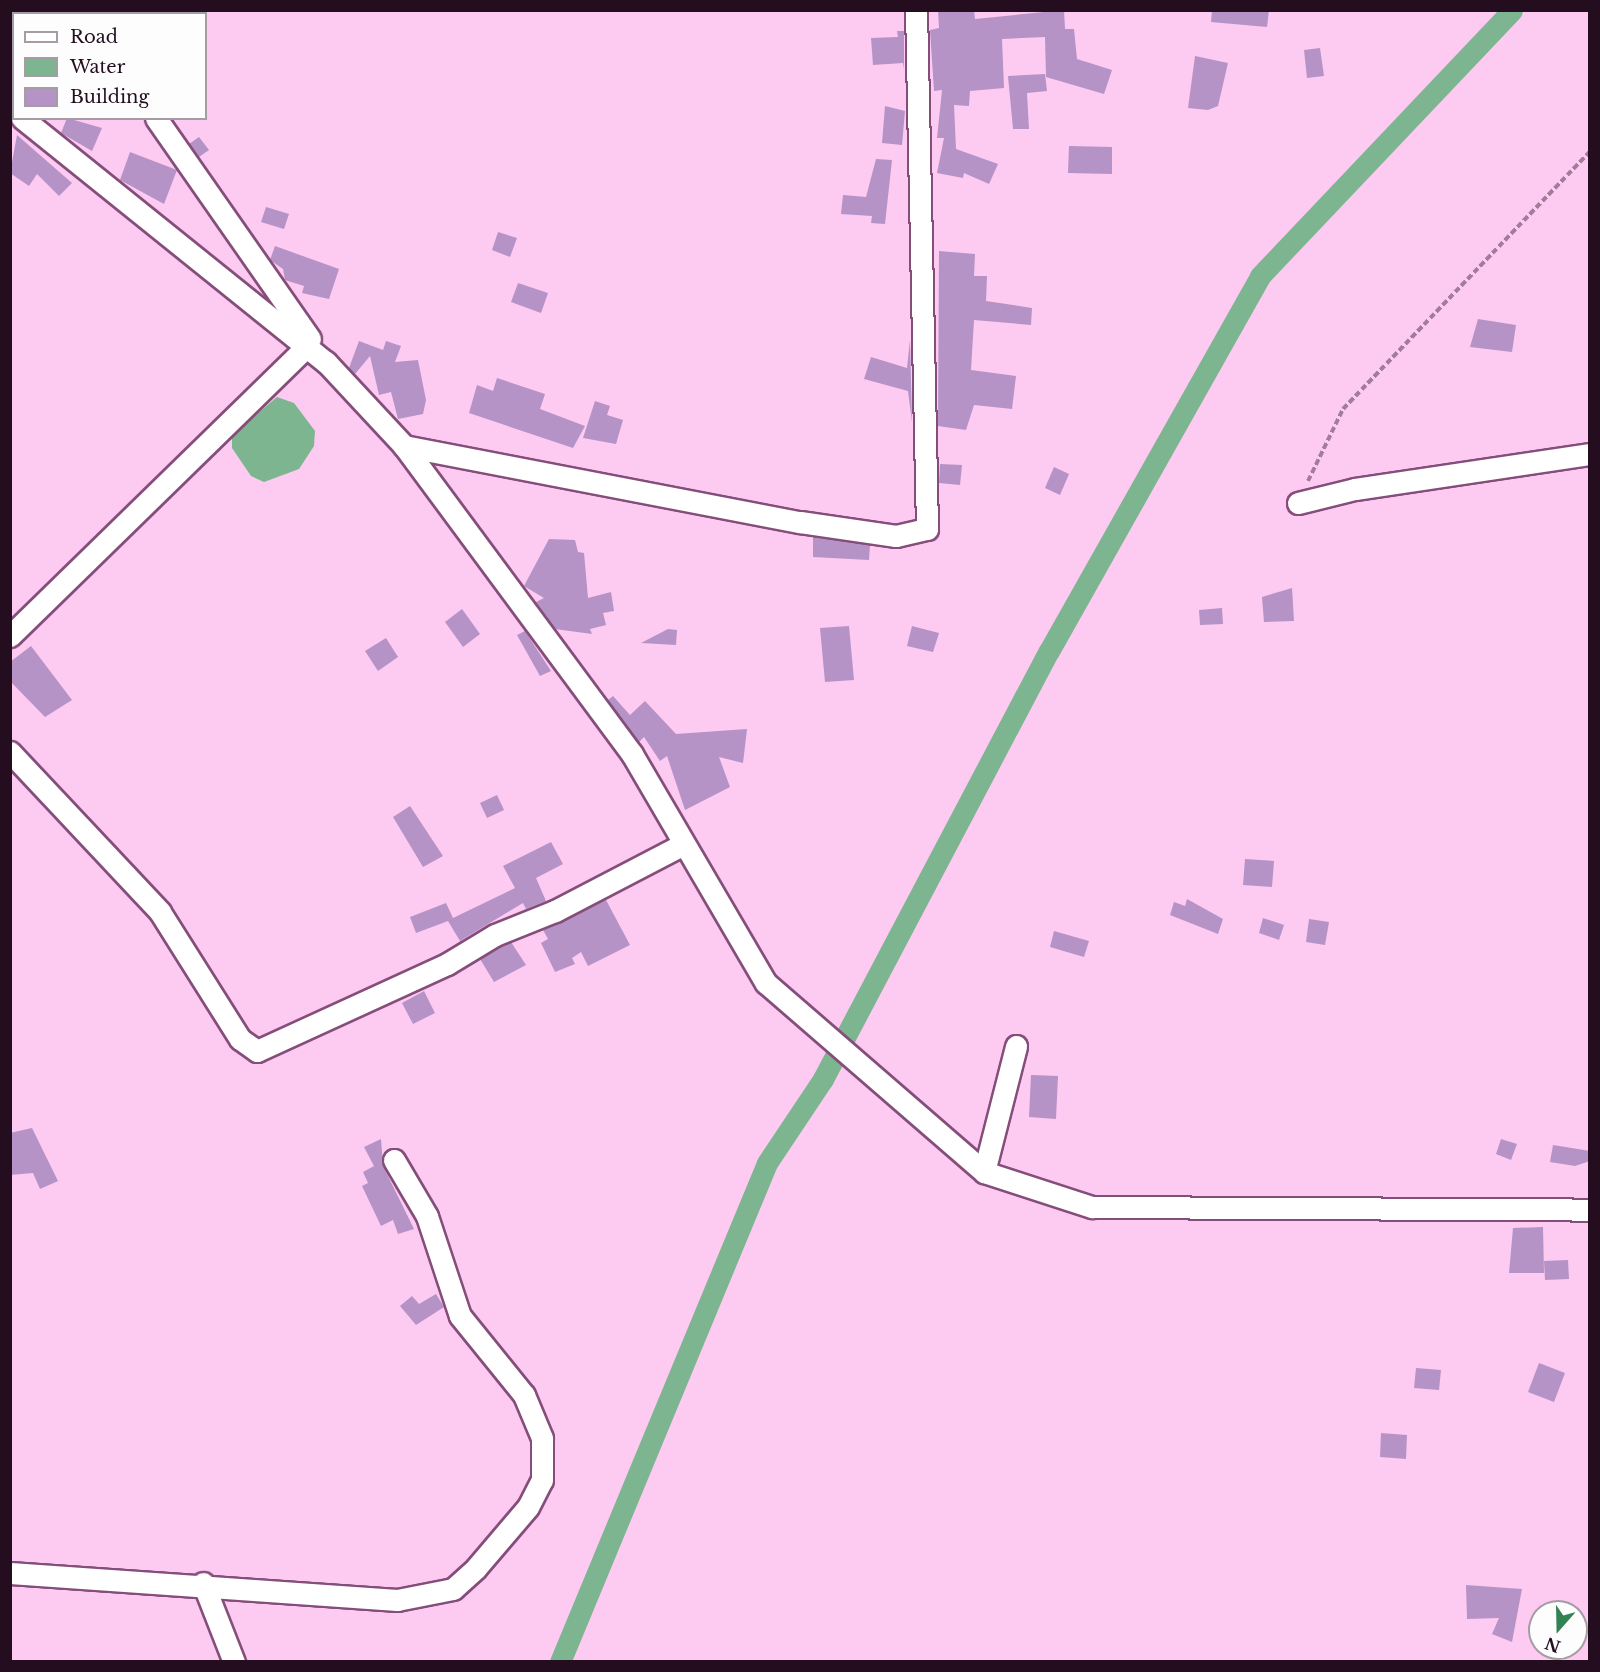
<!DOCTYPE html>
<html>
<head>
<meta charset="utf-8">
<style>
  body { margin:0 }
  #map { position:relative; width:1600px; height:1672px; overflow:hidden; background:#fdcaf1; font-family:"Libre Baskerville",serif }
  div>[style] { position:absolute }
  .water>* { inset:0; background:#7cb58f }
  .canal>* { height:21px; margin:-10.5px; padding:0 10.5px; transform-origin:10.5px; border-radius:10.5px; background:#7cb58f }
  .building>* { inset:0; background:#b593c6 }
  .path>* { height:4px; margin-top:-2px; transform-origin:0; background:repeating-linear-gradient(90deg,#a37c9a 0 6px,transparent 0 9px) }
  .roads { filter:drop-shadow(2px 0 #854e7a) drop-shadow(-2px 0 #854e7a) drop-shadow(0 2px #854e7a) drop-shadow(0 -2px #854e7a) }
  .street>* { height:21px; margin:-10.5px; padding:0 10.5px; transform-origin:10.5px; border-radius:10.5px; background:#fff }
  span { translate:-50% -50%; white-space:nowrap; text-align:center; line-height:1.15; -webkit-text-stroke:6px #fdfdfd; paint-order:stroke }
  .frame { position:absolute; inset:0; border:12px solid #230d1f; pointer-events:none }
  .legend { position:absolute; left:12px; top:12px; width:195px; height:108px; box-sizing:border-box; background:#fdfdfd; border:2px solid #a69da4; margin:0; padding:8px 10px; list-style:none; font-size:18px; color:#230d1f }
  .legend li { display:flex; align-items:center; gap:12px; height:30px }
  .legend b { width:30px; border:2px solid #a69da4 }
  .north { position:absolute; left:1528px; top:1600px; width:60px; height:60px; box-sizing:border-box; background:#fdfdfd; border:2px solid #a69da4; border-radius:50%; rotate:200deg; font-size:16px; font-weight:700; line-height:24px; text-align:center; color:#230d1f }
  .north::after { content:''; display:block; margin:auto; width:21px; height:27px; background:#328354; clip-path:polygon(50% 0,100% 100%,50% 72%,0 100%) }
</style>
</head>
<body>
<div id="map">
  <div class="water">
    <i style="clip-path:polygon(277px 397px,294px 403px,315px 431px,314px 446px,299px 469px,264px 482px,251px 476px,232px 448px,232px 435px)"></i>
  </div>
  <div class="canal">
    <i style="left:560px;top:1662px;width:540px;rotate:-67.47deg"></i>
    <i style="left:767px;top:1163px;width:101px;rotate:-56.3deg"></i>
    <i style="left:823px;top:1079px;width:484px;rotate:-62.2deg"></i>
    <i style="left:1049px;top:651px;width:430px;rotate:-60.6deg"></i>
    <i style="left:1260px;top:276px;width:366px;rotate:-46.5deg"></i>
  </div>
  <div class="building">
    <i style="clip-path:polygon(938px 10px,974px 10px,975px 19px,1064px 10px,1065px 29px,1074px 29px,1077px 59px,1112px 70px,1104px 94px,1046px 77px,1045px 37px,1002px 39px,1004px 88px,970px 91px,969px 106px,954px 105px,956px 149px,998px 164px,989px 184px,964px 173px,963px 178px,937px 173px,944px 138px,937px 138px,942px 90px,934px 91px,930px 30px,939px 28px)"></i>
    <i style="clip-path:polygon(1212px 10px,1269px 10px,1267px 27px,1211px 22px)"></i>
    <i style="clip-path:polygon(897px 31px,904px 31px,904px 69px,903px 63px,873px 65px,871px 38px,898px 37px)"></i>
    <i style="clip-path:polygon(1320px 48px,1324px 76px,1307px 78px,1304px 50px)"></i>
    <i style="clip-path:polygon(1195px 56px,1228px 63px,1218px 106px,1208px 110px,1188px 108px)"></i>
    <i style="clip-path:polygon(1045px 74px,1047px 91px,1027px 93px,1029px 129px,1013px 129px,1008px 76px)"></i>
    <i style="clip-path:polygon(885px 106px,905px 111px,902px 145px,882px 143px)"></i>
    <i style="clip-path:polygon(67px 118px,102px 128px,92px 151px,61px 133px)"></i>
    <i style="clip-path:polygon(17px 135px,72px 183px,59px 196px,37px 174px,29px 186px,10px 173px)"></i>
    <i style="clip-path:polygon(199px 137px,209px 150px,199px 157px,189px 144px)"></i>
    <i style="clip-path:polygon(1069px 146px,1112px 147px,1112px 174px,1068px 173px)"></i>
    <i style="clip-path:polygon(130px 152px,177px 170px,164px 204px,120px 180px)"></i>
    <i style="clip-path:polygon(876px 159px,892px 160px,885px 224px,871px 223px,872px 216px,841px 214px,843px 195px,866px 197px)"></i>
    <i style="clip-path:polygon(266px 207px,289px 214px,284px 229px,261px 222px)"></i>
    <i style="clip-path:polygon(498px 232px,517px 238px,510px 257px,492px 250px)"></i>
    <i style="clip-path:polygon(275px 246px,339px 269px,329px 299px,302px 293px,304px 286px,285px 280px,283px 269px,270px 260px)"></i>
    <i style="clip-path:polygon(939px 251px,975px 254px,974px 276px,987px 276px,986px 301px,1032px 308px,1031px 325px,974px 320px,971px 370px,1016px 376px,1012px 409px,974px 405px,966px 430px,938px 426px)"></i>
    <i style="clip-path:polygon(518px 283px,548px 293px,541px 313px,511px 302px)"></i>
    <i style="clip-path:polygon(1478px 319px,1516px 325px,1512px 352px,1470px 347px)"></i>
    <i style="clip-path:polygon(910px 340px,912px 422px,908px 391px,864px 379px,871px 357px,907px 368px)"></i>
    <i style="clip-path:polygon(359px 341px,383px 350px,386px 341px,401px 346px,395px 362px,418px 360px,426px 400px,423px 414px,398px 419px,391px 392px,379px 395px,370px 356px,355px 374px,349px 368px)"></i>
    <i style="clip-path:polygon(497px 378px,545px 394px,540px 409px,585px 426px,573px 448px,469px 413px,477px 385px,493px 391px)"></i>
    <i style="clip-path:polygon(595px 401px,610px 406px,607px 415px,623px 420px,616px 444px,583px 438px)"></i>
    <i style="clip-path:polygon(940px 464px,962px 465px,960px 485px,939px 483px)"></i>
    <i style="clip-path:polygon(1054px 467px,1069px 474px,1060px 495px,1045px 488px)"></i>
    <i style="clip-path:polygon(813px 537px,870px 545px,869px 560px,813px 557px)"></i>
    <i style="clip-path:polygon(549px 539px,575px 540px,578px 552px,584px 553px,588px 598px,611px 592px,614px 611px,603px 613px,606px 625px,590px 629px,592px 634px,555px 629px,536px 602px,544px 598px,524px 586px)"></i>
    <i style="clip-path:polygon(1292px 588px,1294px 621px,1264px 622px,1262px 597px)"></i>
    <i style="clip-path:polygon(1222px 608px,1223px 624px,1200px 625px,1199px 610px)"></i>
    <i style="clip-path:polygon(462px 609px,480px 634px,463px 647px,445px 622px)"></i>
    <i style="clip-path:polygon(849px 626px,854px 680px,825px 682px,820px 628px)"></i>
    <i style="clip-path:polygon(912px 626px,939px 633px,933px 652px,907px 646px)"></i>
    <i style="clip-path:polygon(668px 629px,677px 630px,676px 645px,641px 643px)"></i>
    <i style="clip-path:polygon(525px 631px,551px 671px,540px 676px,517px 635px)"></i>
    <i style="clip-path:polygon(386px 638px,398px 657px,378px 671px,365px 651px)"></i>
    <i style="clip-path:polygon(31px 646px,72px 700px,45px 717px,10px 681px,10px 662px)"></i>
    <i style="clip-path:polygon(613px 696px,630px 715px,645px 701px,676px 734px,747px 729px,743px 763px,719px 757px,730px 787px,685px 810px,667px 756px,660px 761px,644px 737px,639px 742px,608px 700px)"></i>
    <i style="clip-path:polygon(497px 795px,504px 810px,487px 818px,480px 803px)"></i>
    <i style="clip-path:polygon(410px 806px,443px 856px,423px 867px,393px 817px)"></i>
    <i style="clip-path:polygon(551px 842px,563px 864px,536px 878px,546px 901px,526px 909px,523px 903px,460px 941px,448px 921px,416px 933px,410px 917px,446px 903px,453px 918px,515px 888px,503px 866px)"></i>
    <i style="clip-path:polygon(1245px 859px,1274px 861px,1272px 887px,1243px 885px)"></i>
    <i style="clip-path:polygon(1187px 899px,1223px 919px,1218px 934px,1170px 915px,1174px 902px,1185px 906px)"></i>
    <i style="clip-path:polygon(606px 900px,630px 945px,588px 966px,581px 952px,572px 958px,575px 964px,555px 972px,541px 943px,548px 939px,543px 930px)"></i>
    <i style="clip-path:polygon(1263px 918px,1284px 925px,1279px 940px,1259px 933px)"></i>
    <i style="clip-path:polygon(1309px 919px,1329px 922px,1325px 945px,1306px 942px)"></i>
    <i style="clip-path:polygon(1054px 931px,1089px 941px,1084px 957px,1050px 947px)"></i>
    <i style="clip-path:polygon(511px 942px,526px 965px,494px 982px,480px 959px)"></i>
    <i style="clip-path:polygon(424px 991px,435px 1013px,413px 1024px,402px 1003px)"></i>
    <i style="clip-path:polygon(1031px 1075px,1058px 1076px,1056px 1119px,1029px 1117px)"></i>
    <i style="clip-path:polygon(32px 1128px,58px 1181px,40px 1189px,33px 1173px,10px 1175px,10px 1133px)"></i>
    <i style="clip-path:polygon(381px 1139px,383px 1166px,414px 1229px,398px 1234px,393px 1220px,381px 1226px,362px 1186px,368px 1183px,363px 1172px,374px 1166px,364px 1147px)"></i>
    <i style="clip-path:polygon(1501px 1139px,1517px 1144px,1511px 1160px,1496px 1154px)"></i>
    <i style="clip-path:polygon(1553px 1145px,1590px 1151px,1590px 1161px,1575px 1166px,1550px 1162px)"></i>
    <i style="clip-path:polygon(1543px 1227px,1544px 1273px,1509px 1273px,1513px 1228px)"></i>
    <i style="clip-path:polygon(1568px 1260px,1569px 1279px,1545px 1280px,1544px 1261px)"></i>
    <i style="clip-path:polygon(436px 1294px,444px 1307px,416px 1325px,400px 1306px,412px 1296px,419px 1304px)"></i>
    <i style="clip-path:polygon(1539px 1363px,1565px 1373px,1554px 1402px,1528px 1392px)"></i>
    <i style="clip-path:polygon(1416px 1368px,1441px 1370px,1439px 1390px,1414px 1388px)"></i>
    <i style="clip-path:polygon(1381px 1433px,1407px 1435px,1406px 1459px,1380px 1457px)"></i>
    <i style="clip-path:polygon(1466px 1585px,1522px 1589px,1512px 1642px,1492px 1634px,1499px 1618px,1467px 1619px)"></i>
  </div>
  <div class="path">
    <i style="left:1308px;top:481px;width:80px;rotate:-64.1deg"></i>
    <i style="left:1343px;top:409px;width:357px;rotate:-46.2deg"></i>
  </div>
  <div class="roads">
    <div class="street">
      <i style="left:81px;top:10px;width:4px;rotate:63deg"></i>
      <i style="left:22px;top:118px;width:390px;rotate:38.8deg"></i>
      <i style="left:326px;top:362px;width:115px;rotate:47.1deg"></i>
      <i style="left:404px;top:446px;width:383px;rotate:53.5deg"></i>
      <i style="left:632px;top:754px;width:265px;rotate:59.7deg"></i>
      <i style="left:766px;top:983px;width:289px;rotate:40.9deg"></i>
      <i style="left:984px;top:1172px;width:114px;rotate:18deg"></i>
      <i style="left:1092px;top:1207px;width:498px;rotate:0.3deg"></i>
      <i style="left:156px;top:118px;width:269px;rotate:55.1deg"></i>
      <i style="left:404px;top:446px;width:403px;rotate:10.9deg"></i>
      <i style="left:800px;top:522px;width:97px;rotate:8.3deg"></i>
      <i style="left:896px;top:536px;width:32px;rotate:-13deg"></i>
      <i style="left:927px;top:529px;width:519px;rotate:-91.21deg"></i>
      <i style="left:1298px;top:503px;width:59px;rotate:-13.8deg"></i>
      <i style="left:1355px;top:489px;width:238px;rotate:-8.5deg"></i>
      <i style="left:10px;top:636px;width:415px;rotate:-44.3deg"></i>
      <i style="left:10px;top:752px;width:219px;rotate:46.8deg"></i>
      <i style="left:160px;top:912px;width:150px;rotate:57.8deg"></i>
      <i style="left:240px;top:1039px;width:21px;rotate:35deg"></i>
      <i style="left:257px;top:1051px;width:209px;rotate:-24.6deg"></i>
      <i style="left:447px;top:964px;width:56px;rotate:-31.1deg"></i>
      <i style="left:495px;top:935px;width:65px;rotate:-21.8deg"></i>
      <i style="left:555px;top:911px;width:143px;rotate:-27.5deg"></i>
      <i style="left:984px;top:1172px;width:130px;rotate:-75.7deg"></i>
      <i style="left:10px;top:1573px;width:388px;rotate:4deg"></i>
      <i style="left:397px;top:1600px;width:57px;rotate:-11.1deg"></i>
      <i style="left:453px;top:1589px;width:31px;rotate:-42deg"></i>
      <i style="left:476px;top:1568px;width:80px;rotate:-49.6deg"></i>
      <i style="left:528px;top:1507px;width:30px;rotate:-63deg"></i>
      <i style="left:542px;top:1480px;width:42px;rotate:-90deg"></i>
      <i style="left:542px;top:1438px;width:47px;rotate:-112.7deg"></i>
      <i style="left:524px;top:1395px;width:102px;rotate:-129deg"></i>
      <i style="left:460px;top:1316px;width:105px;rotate:-108.3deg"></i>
      <i style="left:427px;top:1216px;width:65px;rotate:-120.5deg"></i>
      <i style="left:203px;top:1583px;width:85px;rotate:68.6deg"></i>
    </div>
  </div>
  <div class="frame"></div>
  <ul class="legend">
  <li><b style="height:8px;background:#fff"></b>Road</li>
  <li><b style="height:16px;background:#7cb58f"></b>Water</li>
  <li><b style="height:16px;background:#b593c6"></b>Building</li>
  </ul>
  <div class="north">N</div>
</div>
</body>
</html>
